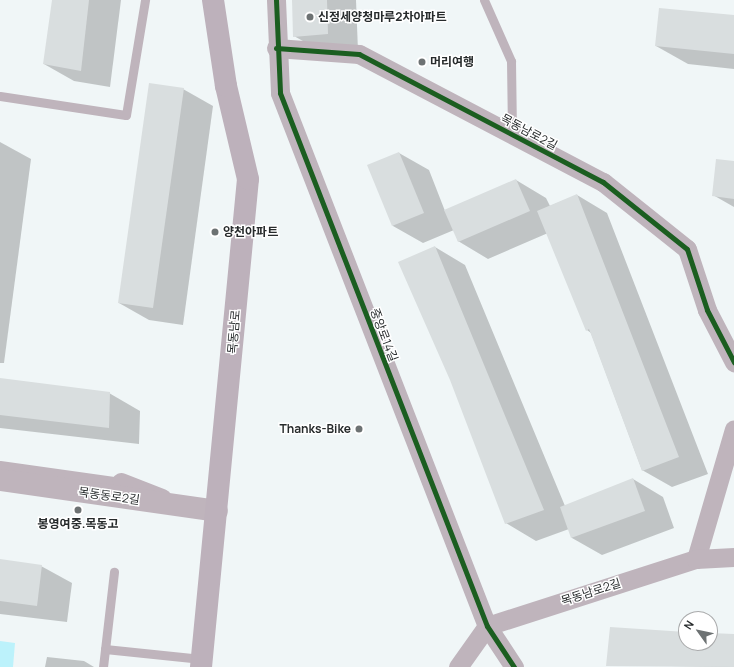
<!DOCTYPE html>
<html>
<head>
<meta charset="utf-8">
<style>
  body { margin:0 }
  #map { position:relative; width:734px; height:667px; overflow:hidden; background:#f0f6f7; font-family:Manrope,"Noto Sans KR",sans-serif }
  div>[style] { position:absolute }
  .green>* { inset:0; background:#bcf2fb }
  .shadow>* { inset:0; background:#0003 }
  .building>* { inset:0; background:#d9dedf }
  .service>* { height:9px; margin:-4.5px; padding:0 4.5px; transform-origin:4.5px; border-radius:4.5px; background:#bfb4bc }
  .minor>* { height:19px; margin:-9.5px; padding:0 9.5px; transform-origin:9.5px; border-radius:9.5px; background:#bfb4bc }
  .tertiary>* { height:22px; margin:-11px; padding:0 11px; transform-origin:11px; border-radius:11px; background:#bfb4bc }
  .secondary>* { height:22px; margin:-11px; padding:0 11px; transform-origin:11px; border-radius:11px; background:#bdb1bb }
  .cycleway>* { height:5px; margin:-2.5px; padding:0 2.5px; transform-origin:2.5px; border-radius:2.5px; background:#1b5e20 }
  .dots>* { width:11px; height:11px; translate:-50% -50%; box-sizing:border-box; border:2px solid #fff; border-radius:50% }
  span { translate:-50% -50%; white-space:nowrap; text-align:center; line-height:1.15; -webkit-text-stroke:3px #fff; paint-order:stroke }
  .poi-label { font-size:12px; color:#272b2c; font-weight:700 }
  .left { translate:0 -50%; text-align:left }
  .right { translate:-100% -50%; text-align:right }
  .street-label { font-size:12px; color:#272b2c }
  .north { position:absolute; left:678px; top:611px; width:40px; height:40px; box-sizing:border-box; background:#fff; border:1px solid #a9aaab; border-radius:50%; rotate:303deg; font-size:11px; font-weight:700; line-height:16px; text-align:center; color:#272b2c }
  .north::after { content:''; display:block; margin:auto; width:14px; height:18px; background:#6d7273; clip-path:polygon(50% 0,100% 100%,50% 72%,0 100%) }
</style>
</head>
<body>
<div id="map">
  <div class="green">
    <i style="clip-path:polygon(0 641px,15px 643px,13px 667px,0 667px)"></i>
  </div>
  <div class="shadow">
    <i style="clip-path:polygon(53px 0,121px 0,110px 87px,74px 81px,44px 64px)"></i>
    <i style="clip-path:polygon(293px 0,356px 0,358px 51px,324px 53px,294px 36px)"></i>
    <i style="clip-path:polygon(734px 16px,734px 69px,688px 64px,656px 46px)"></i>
    <i style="clip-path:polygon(183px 89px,213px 106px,183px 325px,149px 320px,119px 303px)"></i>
    <i style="clip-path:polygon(0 142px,31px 159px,4px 363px,0 363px)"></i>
    <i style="clip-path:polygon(399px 153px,429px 170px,445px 211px,516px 180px,546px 198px,550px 206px,577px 195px,607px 213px,708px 474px,672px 487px,642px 470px,591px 333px,587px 330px,548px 233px,488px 259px,458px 241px,454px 230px,423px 243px,393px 226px)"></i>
    <i style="clip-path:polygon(734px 162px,734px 207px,713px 195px)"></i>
    <i style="clip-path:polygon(435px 247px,465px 265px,565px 506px,633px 479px,663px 497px,674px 528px,602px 555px,572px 538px,569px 529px,536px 541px,506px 523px)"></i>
    <i style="clip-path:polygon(0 379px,109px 393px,140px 411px,139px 444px,0 428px)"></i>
    <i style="clip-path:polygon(0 560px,41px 566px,72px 583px,67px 622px,0 614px)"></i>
    <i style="clip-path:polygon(686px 633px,686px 643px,710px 643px,710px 634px,734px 635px,734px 667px,607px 665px)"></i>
    <i style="clip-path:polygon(47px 657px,84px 661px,94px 667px,45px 667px)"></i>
  </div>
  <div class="building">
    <i style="clip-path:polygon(52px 0,89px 0,81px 71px,43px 64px)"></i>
    <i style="clip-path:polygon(292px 0,327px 0,328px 34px,293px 37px)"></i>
    <i style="clip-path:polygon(659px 8px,734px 15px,734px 54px,655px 46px)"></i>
    <i style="clip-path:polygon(149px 83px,184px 88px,153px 308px,118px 303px)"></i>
    <i style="clip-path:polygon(399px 152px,424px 213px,392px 226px,367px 165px)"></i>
    <i style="clip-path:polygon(716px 159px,734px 161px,734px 199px,712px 196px)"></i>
    <i style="clip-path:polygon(516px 179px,530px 211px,458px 242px,444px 210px)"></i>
    <i style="clip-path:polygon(577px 194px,679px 457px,642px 471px,589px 329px,586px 331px,537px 211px)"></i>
    <i style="clip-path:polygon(435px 246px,544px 510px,505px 524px,450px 380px,398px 262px)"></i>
    <i style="clip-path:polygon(0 378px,110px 392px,109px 428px,0 415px)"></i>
    <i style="clip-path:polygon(633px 478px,645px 511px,571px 538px,560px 507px)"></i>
    <i style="clip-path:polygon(0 559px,42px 565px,37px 606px,0 601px)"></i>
    <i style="clip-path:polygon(610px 627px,686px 632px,686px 643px,710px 643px,710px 633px,734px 634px,734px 667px,606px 666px)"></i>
  </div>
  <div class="service">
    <i style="left:484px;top:0;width:67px;rotate:66.1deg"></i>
    <i style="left:511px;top:61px;width:74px;rotate:89.2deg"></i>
    <i style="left:0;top:96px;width:127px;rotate:8.6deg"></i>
    <i style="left:126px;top:115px;width:117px;rotate:-80.6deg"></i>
    <i style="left:0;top:465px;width:122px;rotate:8deg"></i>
    <i style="left:105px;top:649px;width:97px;rotate:5.9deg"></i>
    <i style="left:103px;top:667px;width:96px;rotate:-83.4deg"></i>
  </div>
  <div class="minor">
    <i style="left:276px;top:0;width:93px;rotate:87.5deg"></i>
    <i style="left:280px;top:93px;width:572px;rotate:68.78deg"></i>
    <i style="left:487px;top:626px;width:49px;rotate:56.6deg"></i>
    <i style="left:276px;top:48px;width:83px;rotate:4.1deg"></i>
    <i style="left:359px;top:54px;width:276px;rotate:27.7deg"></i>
    <i style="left:603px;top:182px;width:107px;rotate:38.6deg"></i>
    <i style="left:687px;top:249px;width:64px;rotate:71.8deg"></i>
    <i style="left:707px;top:310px;width:59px;rotate:62.6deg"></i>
    <i style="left:121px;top:482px;width:44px;rotate:21.3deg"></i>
    <i style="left:696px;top:559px;width:135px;rotate:-73.7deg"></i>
    <i style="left:487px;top:626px;width:219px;rotate:-17.8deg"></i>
    <i style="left:696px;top:559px;width:38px;rotate:-3deg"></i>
    <i style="left:458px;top:667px;width:50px;rotate:-54.7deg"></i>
  </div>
  <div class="tertiary">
    <i style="left:0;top:480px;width:219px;rotate:8.1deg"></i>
  </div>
  <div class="secondary">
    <i style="left:201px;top:667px;width:490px;rotate:-84.5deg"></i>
    <i style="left:248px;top:179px;width:96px;rotate:-103.3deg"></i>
    <i style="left:226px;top:86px;width:87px;rotate:-98.6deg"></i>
  </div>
  <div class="cycleway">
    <i style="left:276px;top:0;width:93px;rotate:87.5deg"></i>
    <i style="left:280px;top:93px;width:572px;rotate:68.78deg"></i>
    <i style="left:487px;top:626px;width:49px;rotate:56.6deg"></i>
    <i style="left:276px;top:48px;width:83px;rotate:4.1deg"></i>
    <i style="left:359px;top:54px;width:276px;rotate:27.7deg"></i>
    <i style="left:603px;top:182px;width:107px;rotate:38.6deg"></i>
    <i style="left:687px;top:249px;width:64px;rotate:71.8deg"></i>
    <i style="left:707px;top:310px;width:59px;rotate:62.6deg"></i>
  </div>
  <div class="dots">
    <i style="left:310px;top:17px;background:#6d7273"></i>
    <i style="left:422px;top:62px;background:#6d7273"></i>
    <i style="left:215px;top:232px;background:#6d7273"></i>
    <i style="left:359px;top:429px;background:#6d7273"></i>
    <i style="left:78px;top:510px;background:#6d7273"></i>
  </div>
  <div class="poi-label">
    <span class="left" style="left:318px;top:17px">신정세양청마루2차아파트</span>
    <span class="left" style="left:430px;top:62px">머리여행</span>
    <span class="left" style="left:223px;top:232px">양천아파트</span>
    <span class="right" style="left:351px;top:429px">Thanks-Bike</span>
    <span style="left:78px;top:524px">봉영여중.목동고</span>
  </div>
  <div class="street-label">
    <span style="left:529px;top:132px;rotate:28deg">목동남로2길</span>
    <span style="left:234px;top:332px;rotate:-85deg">목동남로</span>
    <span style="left:384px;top:335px;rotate:69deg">중앙로14길</span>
    <span style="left:109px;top:496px;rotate:8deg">목동동로2길</span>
    <span style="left:591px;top:592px;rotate:-18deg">목동남로2길</span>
  </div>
  <div class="north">N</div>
</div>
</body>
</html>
